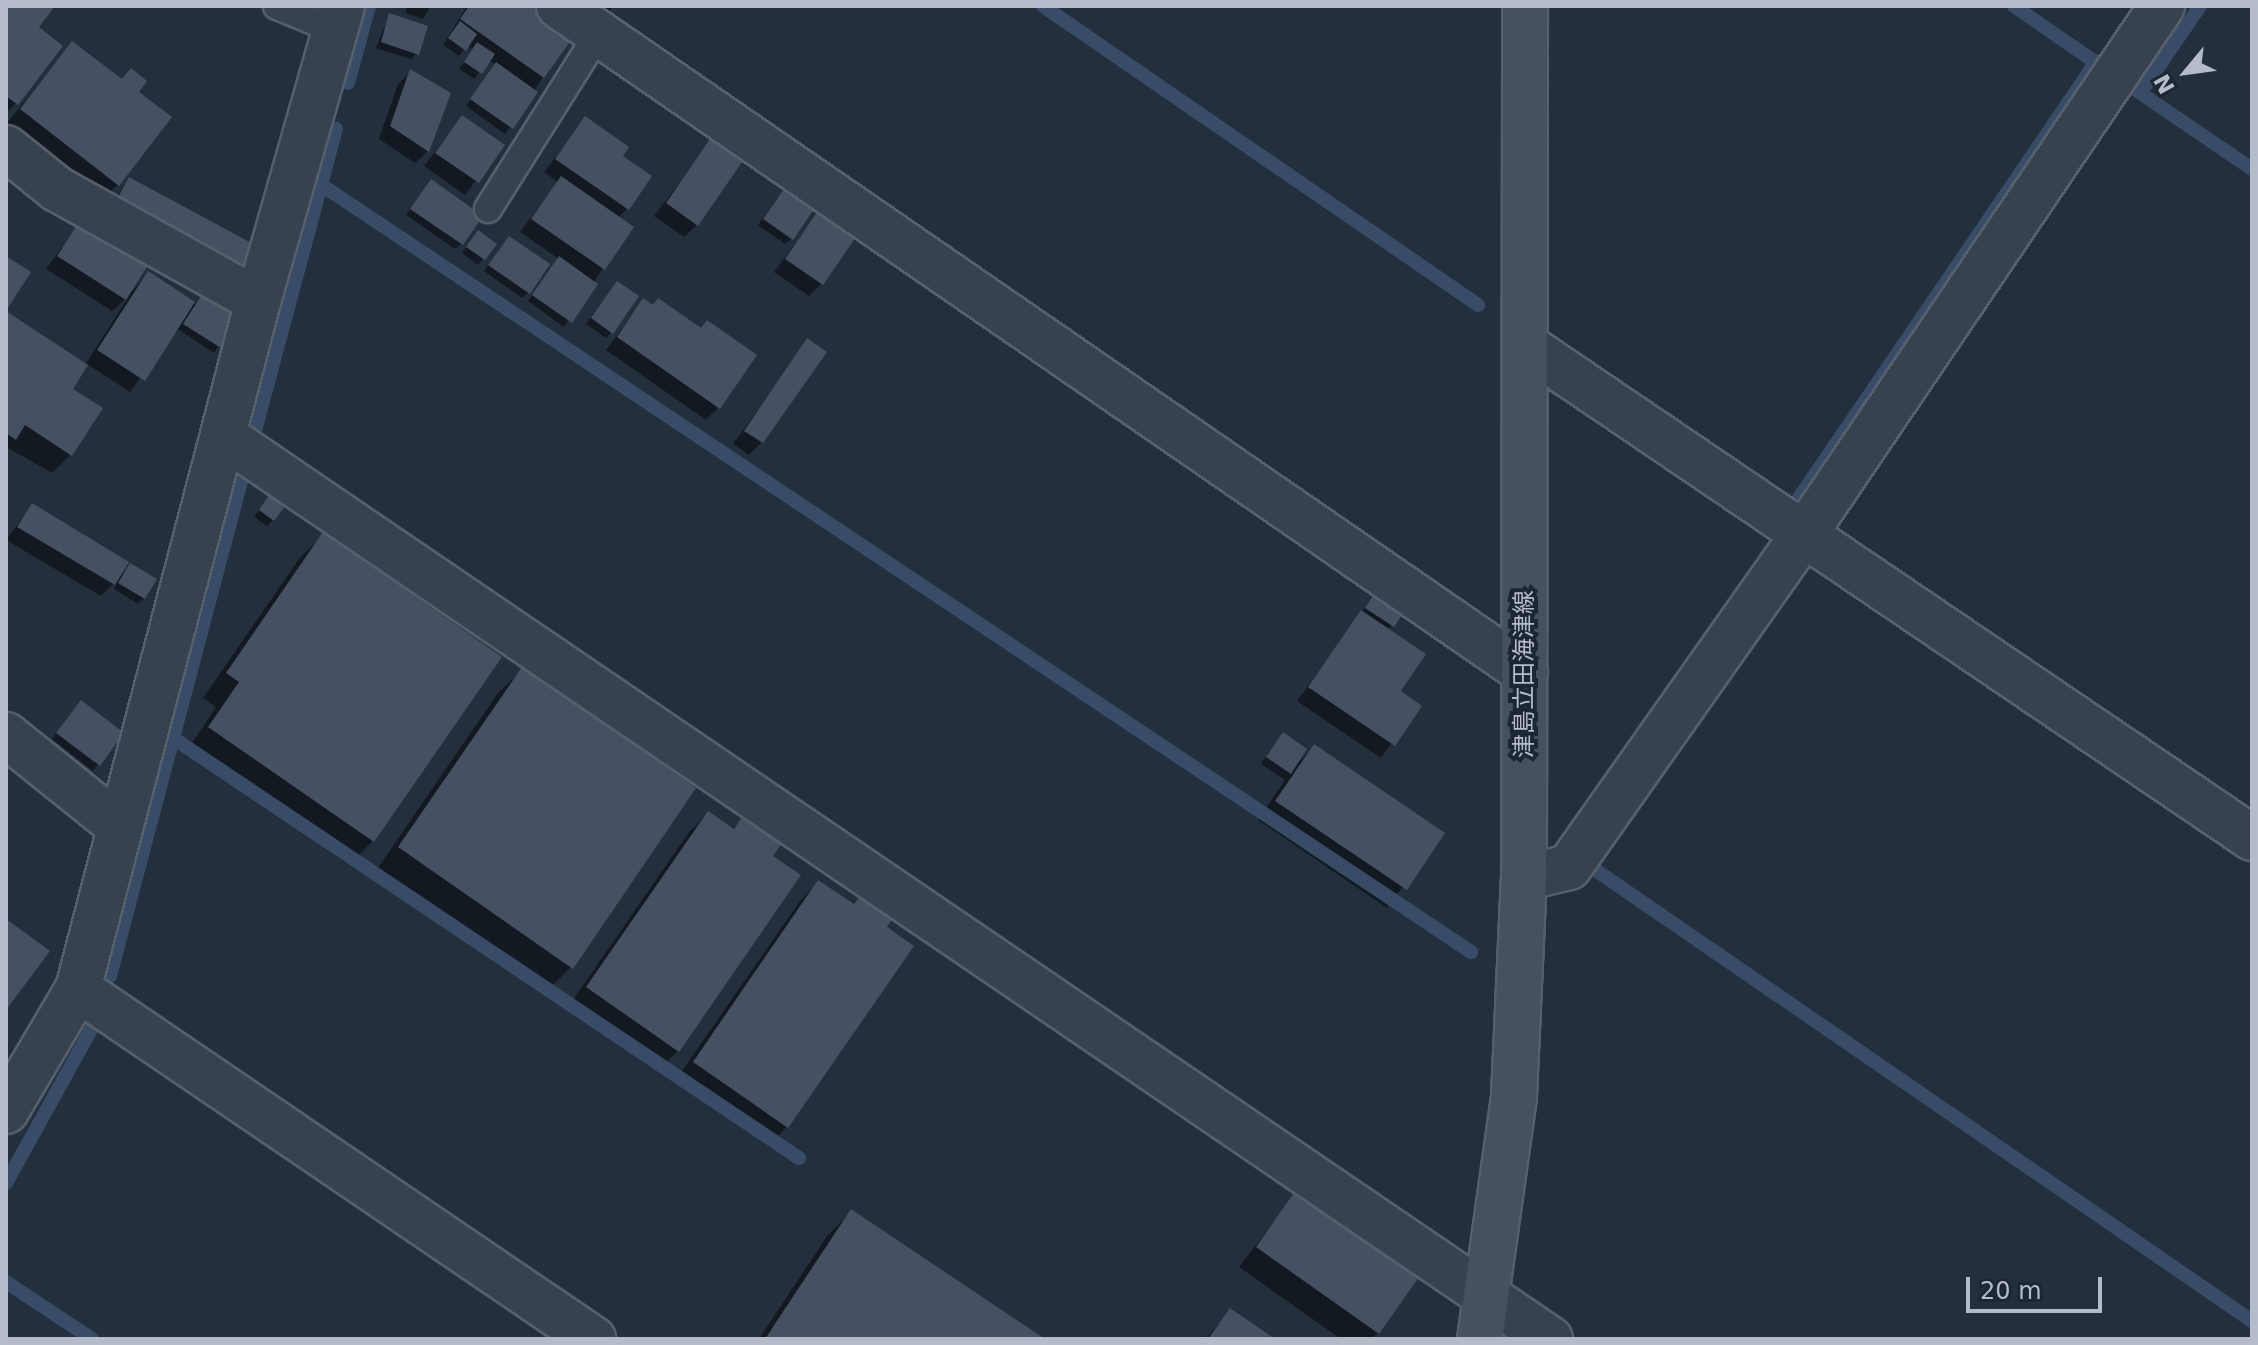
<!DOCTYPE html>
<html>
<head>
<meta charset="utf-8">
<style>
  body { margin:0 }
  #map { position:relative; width:2258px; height:1345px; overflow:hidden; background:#242f3e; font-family:"DejaVu Sans","Noto Sans JP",sans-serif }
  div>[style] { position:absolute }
  .shadow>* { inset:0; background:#0007 }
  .stream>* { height:14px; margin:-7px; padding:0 7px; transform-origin:7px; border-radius:7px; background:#394c67 }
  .building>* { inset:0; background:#455162 }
  .roads { filter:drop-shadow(2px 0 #565f6c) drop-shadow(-2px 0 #565f6c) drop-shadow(0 2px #565f6c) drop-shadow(0 -2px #565f6c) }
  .lane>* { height:26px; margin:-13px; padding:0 13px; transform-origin:13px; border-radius:13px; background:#38414e }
  .street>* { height:44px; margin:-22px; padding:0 22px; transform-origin:22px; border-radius:22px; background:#38414e }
  .secondary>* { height:44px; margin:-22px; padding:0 22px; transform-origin:22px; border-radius:22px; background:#465061 }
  span { translate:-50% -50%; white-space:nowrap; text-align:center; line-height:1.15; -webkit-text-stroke:8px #1d2633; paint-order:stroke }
  .street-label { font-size:24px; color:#b4bcc9 }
  .frame { position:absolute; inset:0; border:8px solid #b4bcc9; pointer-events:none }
  .north { position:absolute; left:2146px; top:32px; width:80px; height:80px; -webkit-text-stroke:6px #1d2633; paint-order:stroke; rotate:241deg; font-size:22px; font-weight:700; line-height:32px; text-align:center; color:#b4bcc9 }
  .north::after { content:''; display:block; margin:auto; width:28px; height:36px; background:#b4bcc9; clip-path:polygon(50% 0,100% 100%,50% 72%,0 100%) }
  .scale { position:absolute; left:1966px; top:1277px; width:136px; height:36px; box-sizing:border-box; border:4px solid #b4bcc9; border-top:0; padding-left:10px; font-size:24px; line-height:28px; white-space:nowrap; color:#b4bcc9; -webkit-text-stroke:6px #1d2633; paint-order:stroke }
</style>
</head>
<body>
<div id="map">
  <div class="shadow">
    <i style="clip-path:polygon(6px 6px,53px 6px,36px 28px,16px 103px,6px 113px)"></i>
    <i style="clip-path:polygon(408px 6px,431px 6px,423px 19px,405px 13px)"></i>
    <i style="clip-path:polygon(467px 6px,528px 6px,543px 77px,505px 134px,466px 106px,496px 65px,489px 60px,474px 79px,459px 69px,473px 49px,467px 46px,459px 56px,443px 45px)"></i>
    <i style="clip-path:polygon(570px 6px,614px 6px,597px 25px)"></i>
    <i style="clip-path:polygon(389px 16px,417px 53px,411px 59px,376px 48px)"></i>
    <i style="clip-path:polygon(72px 44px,136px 93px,118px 184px,99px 203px,6px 131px,6px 124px)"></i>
    <i style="clip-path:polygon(411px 72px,428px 151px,415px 163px,379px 139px,398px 84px)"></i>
    <i style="clip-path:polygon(462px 117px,502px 146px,465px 195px,424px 166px)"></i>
    <i style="clip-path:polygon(585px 119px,620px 156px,627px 209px,618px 218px,603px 268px,564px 327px,528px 301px,559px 259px,520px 232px,558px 182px,544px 172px)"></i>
    <i style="clip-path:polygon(710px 142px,697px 225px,684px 237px,654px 216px)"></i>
    <i style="clip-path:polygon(129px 179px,255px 247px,105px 214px)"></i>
    <i style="clip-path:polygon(425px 188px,461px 244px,455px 249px,406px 215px)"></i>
    <i style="clip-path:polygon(778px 197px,791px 239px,785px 244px,758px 225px)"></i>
    <i style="clip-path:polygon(818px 213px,821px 284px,809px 296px,774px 272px)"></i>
    <i style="clip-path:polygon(82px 220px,132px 291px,148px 274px,195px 304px,206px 291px,241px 314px,214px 353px,176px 328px,130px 392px,87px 364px,70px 389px,70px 455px,52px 473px,6px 447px,6px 314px,85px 365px,129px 296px,112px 311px,46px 269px)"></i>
    <i style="clip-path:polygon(478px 232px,495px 244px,478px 265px,462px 253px)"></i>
    <i style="clip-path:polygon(503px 244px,528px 293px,522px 298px,484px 271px)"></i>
    <i style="clip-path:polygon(617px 283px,612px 332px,606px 338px,586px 324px)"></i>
    <i style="clip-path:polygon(643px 301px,700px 330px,718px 408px,706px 420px,606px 350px)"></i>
    <i style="clip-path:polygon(808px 341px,762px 442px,749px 455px,733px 444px)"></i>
    <i style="clip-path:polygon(264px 504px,273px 520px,267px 526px,254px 517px)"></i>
    <i style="clip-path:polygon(32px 505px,119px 577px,131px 566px,144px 598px,138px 604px,114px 589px,117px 580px,101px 596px,6px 540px)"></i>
    <i style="clip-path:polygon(323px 535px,373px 841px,349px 865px,186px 752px,216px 707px,203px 698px,299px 559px)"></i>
    <i style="clip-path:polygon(1373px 597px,1404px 608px,1388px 630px,1398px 692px,1419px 706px,1381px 758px,1297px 701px)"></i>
    <i style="clip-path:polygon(522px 670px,571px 967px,547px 991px,375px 872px,498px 693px)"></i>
    <i style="clip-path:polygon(75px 708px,121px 734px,93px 771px,52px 739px)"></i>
    <i style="clip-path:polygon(1277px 741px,1299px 762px,1314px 746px,1443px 833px,1387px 908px,1258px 820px,1285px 780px,1261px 764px)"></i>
    <i style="clip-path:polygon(708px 813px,732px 830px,744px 818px,770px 857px,678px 1051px,659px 1069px,568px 1007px,689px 832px)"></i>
    <i style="clip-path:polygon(818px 882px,852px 905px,864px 893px,787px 1127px,768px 1145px,675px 1081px,800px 901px)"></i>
    <i style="clip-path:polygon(1296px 1193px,1378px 1333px,1371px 1339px,1341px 1339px,1239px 1267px)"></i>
    <i style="clip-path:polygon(851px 1212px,1042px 1339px,759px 1339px,827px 1236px)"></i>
    <i style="clip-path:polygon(1231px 1310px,1271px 1339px,1205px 1339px)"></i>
  </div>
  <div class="stream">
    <i style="left:1043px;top:6px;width:528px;rotate:34.5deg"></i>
    <i style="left:2014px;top:6px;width:106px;rotate:34.6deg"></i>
    <i style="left:348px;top:83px;width:80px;rotate:-74.7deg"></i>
    <i style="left:2130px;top:86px;width:148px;rotate:34.2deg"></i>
    <i style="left:2141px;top:92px;width:104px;rotate:-55.5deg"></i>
    <i style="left:320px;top:184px;width:1384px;rotate:33.71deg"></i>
    <i style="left:255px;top:431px;width:313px;rotate:-75deg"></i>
    <i style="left:1793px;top:507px;width:538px;rotate:-55.75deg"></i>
    <i style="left:173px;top:738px;width:754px;rotate:33.86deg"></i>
    <i style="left:1597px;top:871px;width:795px;rotate:34.49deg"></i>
    <i style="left:110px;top:976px;width:528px;rotate:-75.17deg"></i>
    <i style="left:6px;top:1183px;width:179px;rotate:-61deg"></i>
    <i style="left:6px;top:1282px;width:103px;rotate:33.5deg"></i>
  </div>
  <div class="building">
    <i style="clip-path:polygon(6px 6px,55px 6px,39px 27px,63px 46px,18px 105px,6px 96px)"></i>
    <i style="clip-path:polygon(469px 6px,531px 6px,574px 36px,544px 78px,460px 19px)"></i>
    <i style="clip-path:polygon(389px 13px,428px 26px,419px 55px,381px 42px)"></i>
    <i style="clip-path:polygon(460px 21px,477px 34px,466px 51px,448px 38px)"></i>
    <i style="clip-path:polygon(72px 41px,122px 79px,131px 68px,147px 81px,139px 92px,172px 117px,119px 186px,20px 109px)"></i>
    <i style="clip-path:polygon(477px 42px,495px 54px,482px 74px,464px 62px)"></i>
    <i style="clip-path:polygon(496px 62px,538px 92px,513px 129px,470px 99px)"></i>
    <i style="clip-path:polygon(410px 69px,451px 93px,429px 152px,390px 126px)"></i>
    <i style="clip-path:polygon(462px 115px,505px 145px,479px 183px,435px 153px)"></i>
    <i style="clip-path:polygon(585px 116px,629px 147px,623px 156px,652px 176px,629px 210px,555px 159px)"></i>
    <i style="clip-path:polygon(710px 139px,742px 162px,698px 226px,666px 203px)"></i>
    <i style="clip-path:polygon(561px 176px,634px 227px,605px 270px,531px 219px)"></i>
    <i style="clip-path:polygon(129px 177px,257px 246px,245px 270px,116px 201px)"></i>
    <i style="clip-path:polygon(431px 179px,483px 216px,463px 245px,410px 209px)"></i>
    <i style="clip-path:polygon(784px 189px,814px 209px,793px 240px,763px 219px)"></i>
    <i style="clip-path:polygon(818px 211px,856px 237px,823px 285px,785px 259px)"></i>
    <i style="clip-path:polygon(82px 217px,150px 262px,126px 300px,57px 256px)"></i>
    <i style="clip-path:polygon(478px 230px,497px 244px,485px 260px,466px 247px)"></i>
    <i style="clip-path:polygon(509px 236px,550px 264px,530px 294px,488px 265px)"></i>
    <i style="clip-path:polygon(6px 256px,31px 272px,6px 311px)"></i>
    <i style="clip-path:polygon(559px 256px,598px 284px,572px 323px,532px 295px)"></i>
    <i style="clip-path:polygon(148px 271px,195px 302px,145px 381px,97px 350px)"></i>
    <i style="clip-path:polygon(617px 281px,639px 296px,613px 334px,591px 318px)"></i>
    <i style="clip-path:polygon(206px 288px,244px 313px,221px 348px,183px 324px)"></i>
    <i style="clip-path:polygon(643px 298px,653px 305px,658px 298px,701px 328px,707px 320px,757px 355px,720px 409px,617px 337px)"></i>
    <i style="clip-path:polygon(6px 311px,88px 365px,73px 389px,103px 408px,72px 456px,25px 425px,16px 440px,6px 433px)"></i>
    <i style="clip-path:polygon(807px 338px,827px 352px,763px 443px,744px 431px)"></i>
    <i style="clip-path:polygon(269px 495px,285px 506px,274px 521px,259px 510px)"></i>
    <i style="clip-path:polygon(32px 503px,129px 562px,115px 585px,17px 527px)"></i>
    <i style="clip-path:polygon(323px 532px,502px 657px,374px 842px,208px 727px,239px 682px,226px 673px)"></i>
    <i style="clip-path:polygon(130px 563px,157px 579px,145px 599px,118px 583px)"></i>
    <i style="clip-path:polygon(1378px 588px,1407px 607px,1394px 627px,1365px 608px)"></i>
    <i style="clip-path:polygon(1361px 610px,1426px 654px,1401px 691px,1422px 706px,1395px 746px,1308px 687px)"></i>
    <i style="clip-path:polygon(522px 667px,696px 788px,573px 969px,398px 847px)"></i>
    <i style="clip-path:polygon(81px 700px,124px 733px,100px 766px,56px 733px)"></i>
    <i style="clip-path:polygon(1283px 732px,1307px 749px,1291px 774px,1266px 757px)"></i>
    <i style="clip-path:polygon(1314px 744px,1445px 833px,1407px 890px,1275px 801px)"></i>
    <i style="clip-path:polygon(708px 811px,734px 829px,743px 816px,783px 842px,773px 856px,801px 875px,679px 1052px,586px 987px)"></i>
    <i style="clip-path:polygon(818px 880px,854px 904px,864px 891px,896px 913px,887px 927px,914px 946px,788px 1128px,693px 1062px)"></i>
    <i style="clip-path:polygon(6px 919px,50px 951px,6px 1010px)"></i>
    <i style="clip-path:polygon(1296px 1190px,1419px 1277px,1379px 1334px,1256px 1247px)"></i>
    <i style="clip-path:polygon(851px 1209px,1045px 1339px,765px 1339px)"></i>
    <i style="clip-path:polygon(1230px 1308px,1275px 1339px,1208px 1339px)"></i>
  </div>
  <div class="roads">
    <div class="lane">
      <i style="left:277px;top:6px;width:63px;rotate:22.5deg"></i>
      <i style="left:488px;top:209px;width:208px;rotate:-57.8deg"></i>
    </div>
    <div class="street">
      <i style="left:559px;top:6px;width:1173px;rotate:34.58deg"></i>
      <i style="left:6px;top:148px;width:65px;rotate:38.8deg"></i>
      <i style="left:57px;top:189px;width:230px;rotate:29.1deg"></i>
      <i style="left:1528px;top:347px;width:875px;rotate:34.14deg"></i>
      <i style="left:225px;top:437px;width:1603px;rotate:34.25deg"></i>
      <i style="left:6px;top:735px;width:145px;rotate:38.8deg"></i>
      <i style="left:1524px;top:878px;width:46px;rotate:-13.7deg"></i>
      <i style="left:1569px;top:867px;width:409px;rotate:-54.8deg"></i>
      <i style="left:1805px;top:533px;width:637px;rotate:-55.89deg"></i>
      <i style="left:78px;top:989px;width:623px;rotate:34.2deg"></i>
      <i style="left:6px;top:1111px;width:142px;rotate:-59.5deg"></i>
      <i style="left:78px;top:989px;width:711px;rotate:-75.34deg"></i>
      <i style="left:258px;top:301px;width:307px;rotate:-74.1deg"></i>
    </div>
    <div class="secondary">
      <i style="left:1480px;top:1339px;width:245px;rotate:-82deg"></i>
      <i style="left:1514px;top:1096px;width:218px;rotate:-87.4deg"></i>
      <i style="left:1524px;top:878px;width:872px;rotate:-89.93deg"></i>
    </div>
  </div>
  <div class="street-label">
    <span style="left:1525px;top:674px;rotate:-90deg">津島立田海津線</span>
  </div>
  <div class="frame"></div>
  <div class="north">N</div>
  <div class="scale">20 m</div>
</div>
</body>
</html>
